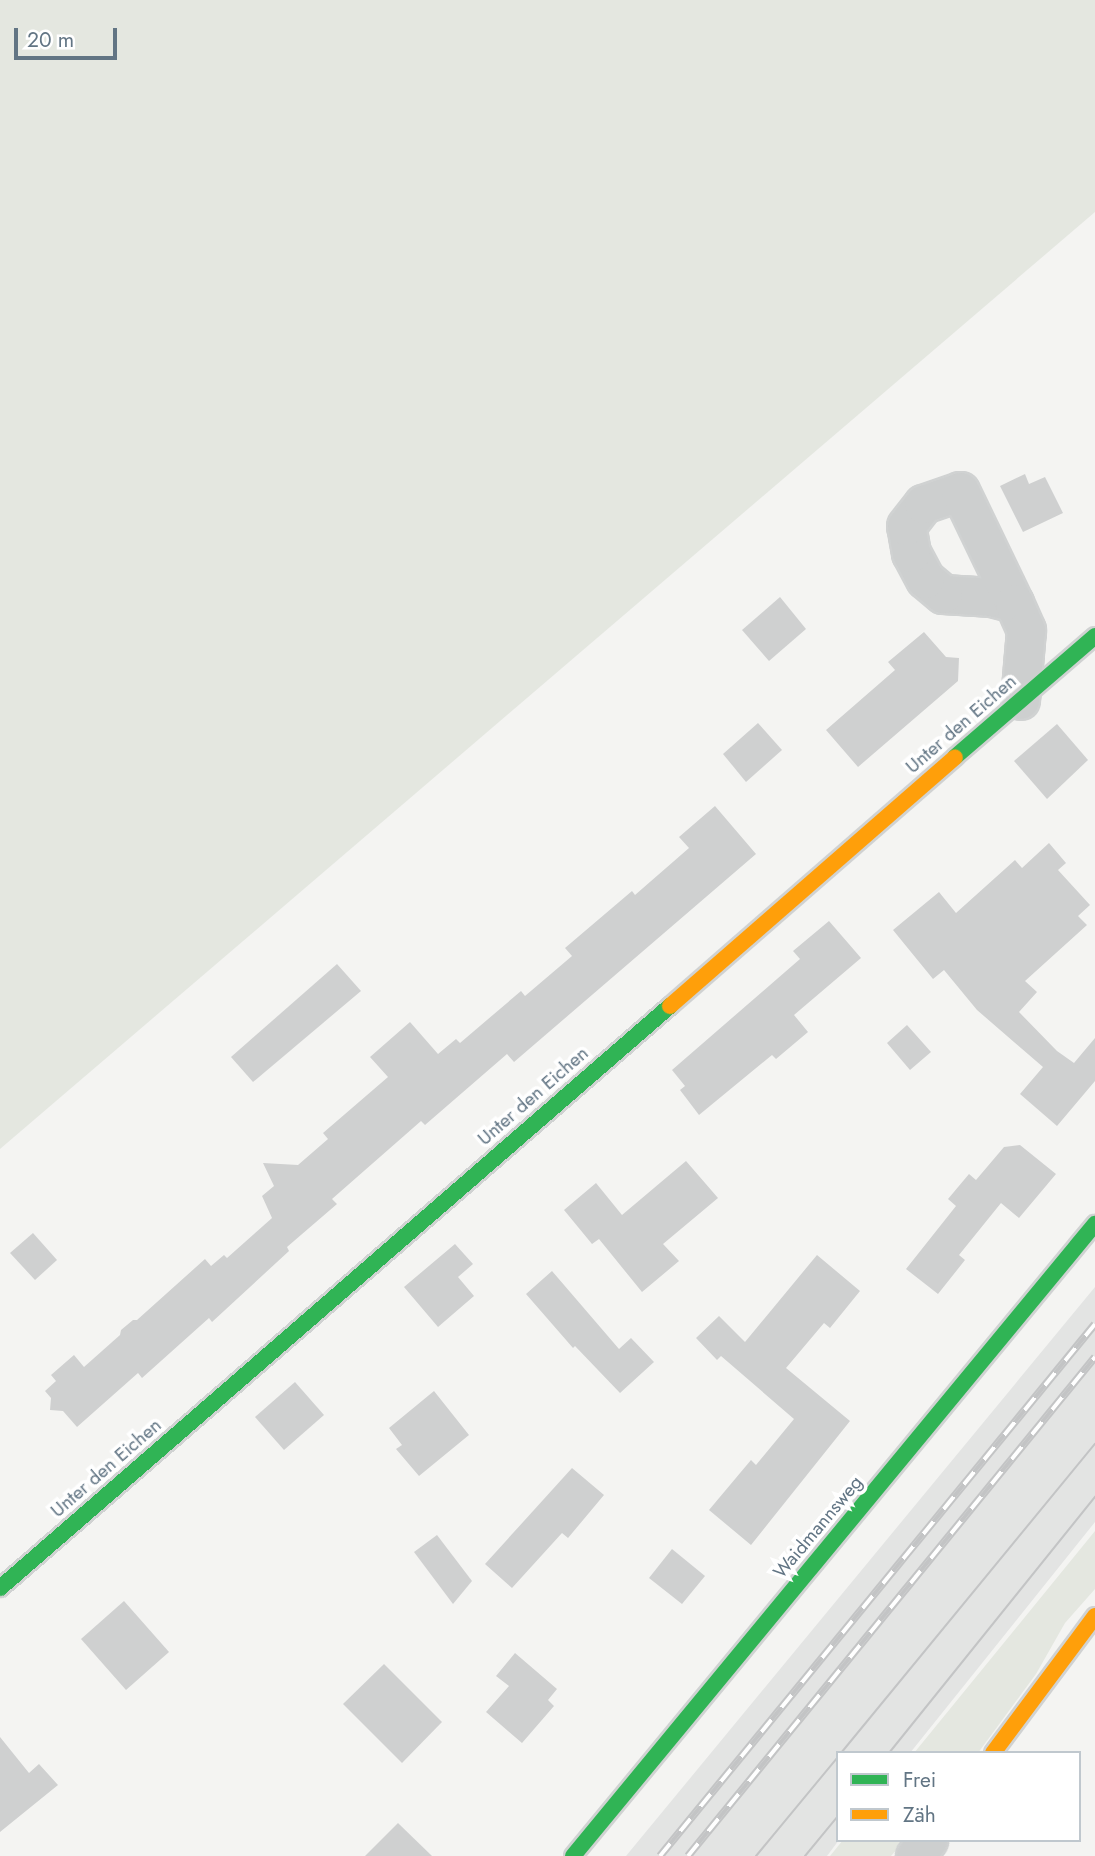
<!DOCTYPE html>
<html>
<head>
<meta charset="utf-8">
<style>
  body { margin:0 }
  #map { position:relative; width:1095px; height:1856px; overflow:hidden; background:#f4f4f2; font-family:Jost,sans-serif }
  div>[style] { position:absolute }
  .built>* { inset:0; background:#e3e4e3 }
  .green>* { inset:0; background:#e4e7e0 }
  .building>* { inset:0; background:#cfd0d0 }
  .roads { filter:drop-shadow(2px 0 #d0d2d2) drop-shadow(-2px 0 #d0d2d2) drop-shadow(0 2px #d0d2d2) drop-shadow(0 -2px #d0d2d2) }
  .street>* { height:37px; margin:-18.5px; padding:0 18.5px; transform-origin:18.5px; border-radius:18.5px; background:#cdcfcf }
  .fast>* { height:16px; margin:-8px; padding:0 8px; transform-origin:8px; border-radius:8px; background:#30b455 }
  .slow>* { height:16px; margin:-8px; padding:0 8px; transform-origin:8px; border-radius:8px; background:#ff9f0a }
  .tram>* { height:2px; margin:-1px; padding:0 1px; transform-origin:1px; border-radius:1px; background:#c3c4c5 }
  .rail>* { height:8px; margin-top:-4px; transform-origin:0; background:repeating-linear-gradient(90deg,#fff 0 16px,#c3c4c5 0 32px); box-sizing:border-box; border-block:2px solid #c3c4c5 }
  span { translate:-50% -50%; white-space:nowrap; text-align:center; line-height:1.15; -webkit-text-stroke:7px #fff; paint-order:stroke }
  .street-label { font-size:19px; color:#627584 }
  .legend { position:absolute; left:836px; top:1751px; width:245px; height:91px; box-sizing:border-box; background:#fff; border:2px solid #c0c8ce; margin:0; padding:9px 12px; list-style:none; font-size:21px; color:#627584 }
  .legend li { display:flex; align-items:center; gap:14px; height:35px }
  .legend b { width:35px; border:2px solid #c0c8ce }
  .scale { position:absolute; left:14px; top:28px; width:103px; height:32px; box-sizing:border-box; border:4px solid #627584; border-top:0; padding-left:9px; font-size:21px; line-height:24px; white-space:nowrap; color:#627584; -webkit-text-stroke:5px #fff; paint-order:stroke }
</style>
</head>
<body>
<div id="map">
  <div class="built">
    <i style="clip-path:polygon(1095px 1287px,1095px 1522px,910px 1753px,838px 1753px,839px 1840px,827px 1856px,626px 1856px)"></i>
  </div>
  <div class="green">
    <i style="clip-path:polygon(0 0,1095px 0,1095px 212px,0 1149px)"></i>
    <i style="clip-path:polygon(1095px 1531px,1095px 1589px,1065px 1623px,1036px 1674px,978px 1753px,914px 1753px)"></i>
    <i style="clip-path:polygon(843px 1840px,905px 1840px,891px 1856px,830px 1856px)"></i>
  </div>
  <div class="building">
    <i style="clip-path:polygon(1025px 474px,1029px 484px,1045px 477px,1063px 513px,1023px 532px,1000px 486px)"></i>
    <i style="clip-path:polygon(780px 597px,806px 629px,769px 661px,742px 630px)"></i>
    <i style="clip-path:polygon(924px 632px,946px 657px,959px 658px,958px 681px,858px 767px,826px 730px,895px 670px,888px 662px)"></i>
    <i style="clip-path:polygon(758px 723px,782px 750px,746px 782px,723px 754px)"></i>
    <i style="clip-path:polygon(1057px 724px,1088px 760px,1047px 799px,1014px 761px)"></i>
    <i style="clip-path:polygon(715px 806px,756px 854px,514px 1062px,507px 1054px,425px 1125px,421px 1121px,332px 1199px,337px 1204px,287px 1247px,289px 1251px,212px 1322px,209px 1318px,142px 1378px,138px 1373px,77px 1427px,63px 1411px,50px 1410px,51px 1398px,45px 1391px,56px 1381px,51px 1375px,74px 1355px,84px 1367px,120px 1335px,121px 1330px,133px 1320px,137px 1320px,205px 1259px,211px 1266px,224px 1255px,227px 1258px,272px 1218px,262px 1196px,274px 1186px,263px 1163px,298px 1165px,328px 1139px,323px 1133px,388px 1077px,370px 1057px,410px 1022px,438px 1054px,456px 1039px,460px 1043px,521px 991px,525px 996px,572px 956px,565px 948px,632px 891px,635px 895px,689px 848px,679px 837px)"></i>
    <i style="clip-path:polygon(1049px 843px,1066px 863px,1058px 870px,1090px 905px,1078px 916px,1087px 925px,1025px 981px,1037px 992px,1019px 1012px,1057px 1051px,1074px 1063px,1095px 1038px,1095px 1081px,1057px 1126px,1020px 1094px,1043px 1067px,977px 1010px,944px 970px,933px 979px,893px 930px,939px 892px,956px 913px,1015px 860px,1022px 868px)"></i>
    <i style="clip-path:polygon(829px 921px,861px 958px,794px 1015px,808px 1032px,776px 1059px,772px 1055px,699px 1115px,680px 1090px,685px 1086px,672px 1070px,800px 959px,793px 951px)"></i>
    <i style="clip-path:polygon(337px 964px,361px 991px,253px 1082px,231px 1057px)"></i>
    <i style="clip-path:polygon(907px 1025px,931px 1052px,910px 1070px,887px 1043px)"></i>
    <i style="clip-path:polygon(1020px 1145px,1056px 1174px,1019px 1218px,1001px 1203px,959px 1255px,965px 1260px,938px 1294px,906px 1269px,956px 1206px,948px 1199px,969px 1174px,976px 1180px,1004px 1147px)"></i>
    <i style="clip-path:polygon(686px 1161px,718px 1198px,663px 1244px,679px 1261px,642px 1292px,599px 1239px,592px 1244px,564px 1210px,596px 1183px,622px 1215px)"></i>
    <i style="clip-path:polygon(33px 1233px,57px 1260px,35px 1280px,10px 1253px)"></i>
    <i style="clip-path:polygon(455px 1244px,473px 1264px,458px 1277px,474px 1296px,438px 1327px,404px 1287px)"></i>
    <i style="clip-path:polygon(817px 1255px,860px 1291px,830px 1328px,824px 1323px,786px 1368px,850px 1421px,751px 1545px,709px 1510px,751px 1460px,756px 1465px,794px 1419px,721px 1356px,717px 1360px,696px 1338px,719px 1316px,745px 1342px)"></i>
    <i style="clip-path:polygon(552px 1271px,619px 1349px,631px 1338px,654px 1362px,620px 1393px,575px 1346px,573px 1348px,526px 1294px)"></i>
    <i style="clip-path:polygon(295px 1382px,324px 1415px,284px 1450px,255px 1417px)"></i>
    <i style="clip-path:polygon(434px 1391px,469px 1435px,419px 1476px,396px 1449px,402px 1445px,389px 1428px)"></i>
    <i style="clip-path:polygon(572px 1468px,604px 1495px,568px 1538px,562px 1533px,512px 1588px,485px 1564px)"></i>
    <i style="clip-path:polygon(437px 1535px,472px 1581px,453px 1604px,414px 1552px)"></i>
    <i style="clip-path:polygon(672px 1549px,705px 1576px,682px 1604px,649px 1578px)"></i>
    <i style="clip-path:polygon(124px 1601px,169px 1652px,126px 1690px,81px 1639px)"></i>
    <i style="clip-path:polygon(515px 1653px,557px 1689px,548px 1700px,554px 1706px,522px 1743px,486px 1712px,509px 1686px,496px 1676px)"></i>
    <i style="clip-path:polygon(384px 1664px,442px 1722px,402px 1763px,343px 1704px)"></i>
    <i style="clip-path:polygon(0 1737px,29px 1773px,39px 1764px,58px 1785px,0 1832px)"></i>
    <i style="clip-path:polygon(398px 1823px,432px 1856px,365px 1856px)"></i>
  </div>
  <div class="roads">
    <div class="street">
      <i style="left:1014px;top:603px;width:23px;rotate:-165deg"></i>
      <i style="left:992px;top:597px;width:49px;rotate:-176.5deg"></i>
      <i style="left:943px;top:594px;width:23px;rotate:-140deg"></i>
      <i style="left:925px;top:579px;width:30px;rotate:-118deg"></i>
      <i style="left:911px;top:553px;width:27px;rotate:-100deg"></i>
      <i style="left:906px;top:526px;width:28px;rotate:-52deg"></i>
      <i style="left:923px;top:504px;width:39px;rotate:-19deg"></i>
      <i style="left:960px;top:491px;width:124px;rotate:64.3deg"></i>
      <i style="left:1014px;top:603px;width:30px;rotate:66deg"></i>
      <i style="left:1026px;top:630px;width:70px;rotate:94.9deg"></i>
      <i style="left:915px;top:1856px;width:21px;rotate:-51deg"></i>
    </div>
    <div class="fast">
      <i style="left:955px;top:757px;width:185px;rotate:-40.8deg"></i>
      <i style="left:0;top:1588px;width:887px;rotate:-40.98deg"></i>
      <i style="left:573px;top:1856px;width:820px;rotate:-50.45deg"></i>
    </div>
    <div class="slow">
      <i style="left:670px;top:1006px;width:378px;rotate:-41.1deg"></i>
      <i style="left:993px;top:1753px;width:171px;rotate:-53.3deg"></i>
    </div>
  </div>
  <div class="tram">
    <i style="left:841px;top:1753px;width:400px;rotate:-50.6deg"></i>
    <i style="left:889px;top:1753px;width:329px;rotate:-51.2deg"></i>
    <i style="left:756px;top:1856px;width:129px;rotate:-50.4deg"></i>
    <i style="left:805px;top:1856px;width:52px;rotate:-50.5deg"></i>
  </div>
  <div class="rail">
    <i style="left:660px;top:1856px;width:687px;rotate:-50.73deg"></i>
    <i style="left:688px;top:1856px;width:644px;rotate:-50.8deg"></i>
  </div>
  <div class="street-label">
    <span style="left:961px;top:724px;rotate:-41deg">Unter den Eichen</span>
    <span style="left:533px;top:1096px;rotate:-41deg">Unter den Eichen</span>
    <span style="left:106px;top:1468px;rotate:-41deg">Unter den Eichen</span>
    <span style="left:818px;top:1527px;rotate:-50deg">Waidmannsweg</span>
  </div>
  <ul class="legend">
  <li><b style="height:9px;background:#30b455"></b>Frei</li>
  <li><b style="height:9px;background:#ff9f0a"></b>Zäh</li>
  </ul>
  <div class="scale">20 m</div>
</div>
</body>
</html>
